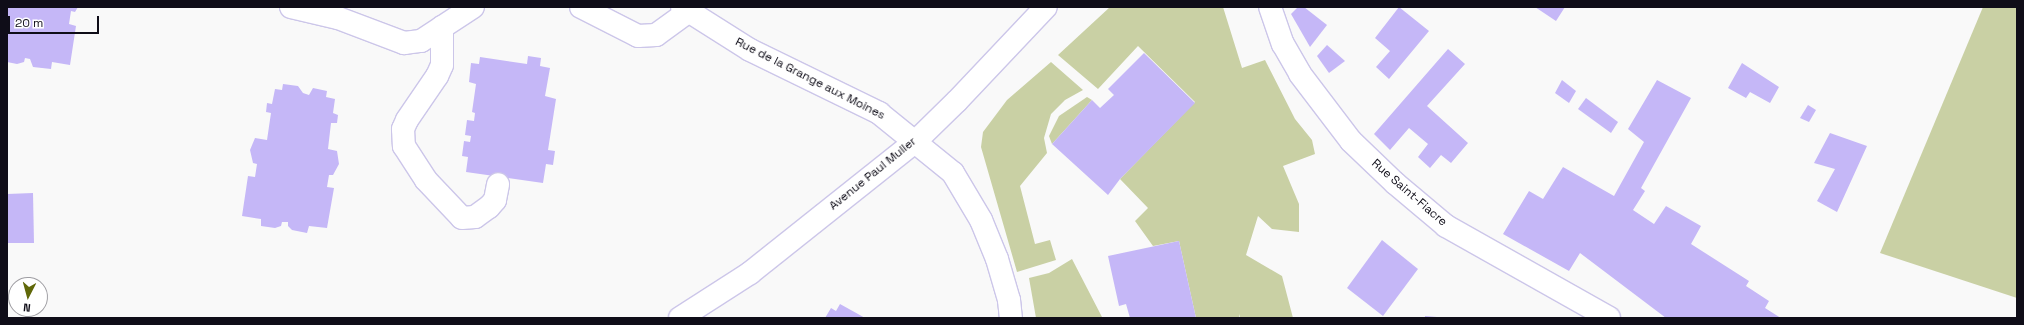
<!DOCTYPE html>
<html>
<head>
<meta charset="utf-8">
<style>
  body { margin:0 }
  #map { position:relative; width:2024px; height:325px; overflow:hidden; background:#f9f9f9; font-family:"Space Grotesk",sans-serif }
  div>[style] { position:absolute }
  .green>* { inset:0; background:#c9d0a4 }
  .building>* { inset:0; background:#c5b7f7 }
  .roads { filter:drop-shadow(1px 0 #ccc6e9) drop-shadow(-1px 0 #ccc6e9) drop-shadow(0 1px #ccc6e9) drop-shadow(0 -1px #ccc6e9) }
  .street>* { height:22px; margin:-11px; padding:0 11px; transform-origin:11px; border-radius:11px; background:#fff }
  .secondary>* { height:22px; margin:-11px; padding:0 11px; transform-origin:11px; border-radius:11px; background:#fff }
  span { translate:-50% -50%; white-space:nowrap; text-align:center; line-height:1.15; -webkit-text-stroke:3.5px #fff; paint-order:stroke }
  .street-label { font-size:12px; color:#0f0d18 }
  .frame { position:absolute; inset:0; border:8px solid #0f0d18; pointer-events:none }
  .north { position:absolute; left:8px; top:277px; width:40px; height:40px; box-sizing:border-box; background:#fff; border:1px solid #9f9ea3; border-radius:50%; rotate:186deg; font-size:11px; font-weight:700; line-height:16px; text-align:center; color:#0f0d18 }
  .north::after { content:''; display:block; margin:auto; width:14px; height:18px; background:#606809; clip-path:polygon(50% 0,100% 100%,50% 72%,0 100%) }
  .scale { position:absolute; left:8px; top:16px; width:91px; height:18px; box-sizing:border-box; border:2px solid #0f0d18; border-top:0; padding-left:5px; font-size:12px; line-height:14px; white-space:nowrap; color:#0f0d18; -webkit-text-stroke:3px #fff; paint-order:stroke }
</style>
</head>
<body>
<div id="map">
  <div class="green">
    <i style="clip-path:polygon(1110px 7px,1223px 7px,1242px 68px,1265px 60px,1295px 119px,1312px 140px,1315px 154px,1283px 166px,1299px 204px,1299px 232px,1272px 229px,1258px 216px,1246px 255px,1282px 276px,1293px 318px,1240px 318px,1240px 314px,1239px 318px,1196px 318px,1179px 241px,1153px 246px,1135px 221px,1148px 208px,1120px 179px,1195px 102px,1138px 46px,1098px 89px,1058px 55px)"></i>
    <i style="clip-path:polygon(1983px 7px,2017px 7px,2017px 298px,1880px 253px)"></i>
    <i style="clip-path:polygon(1051px 62px,1083px 90px,1065px 100px,1051px 114px,1044px 138px,1047px 153px,1020px 186px,1035px 244px,1050px 240px,1056px 260px,1017px 272px,981px 147px,983px 132px,1007px 100px)"></i>
    <i style="clip-path:polygon(1087px 97px,1092px 100px,1052px 144px,1049px 136px,1059px 116px)"></i>
    <i style="clip-path:polygon(1072px 259px,1102px 317px,1036px 318px,1029px 278px,1049px 273px)"></i>
  </div>
  <div class="building">
    <i style="clip-path:polygon(7px 7px,78px 7px,75px 12px,71px 11px,69px 24px,76px 26px,70px 65px,52px 62px,51px 69px,33px 67px,30px 59px,25px 58px,24px 62px,17px 64px,7px 62px)"></i>
    <i style="clip-path:polygon(1298px 7px,1304px 7px,1327px 25px,1310px 47px,1291px 14px)"></i>
    <i style="clip-path:polygon(1399px 7px,1429px 31px,1389px 79px,1376px 67px,1390px 51px,1375px 38px)"></i>
    <i style="clip-path:polygon(1535px 7px,1565px 7px,1556px 21px)"></i>
    <i style="clip-path:polygon(1327px 45px,1345px 61px,1329px 73px,1317px 56px)"></i>
    <i style="clip-path:polygon(1448px 49px,1465px 64px,1427px 106px,1468px 143px,1451px 163px,1441px 155px,1430px 168px,1418px 157px,1428px 144px,1409px 128px,1390px 150px,1374px 134px)"></i>
    <i style="clip-path:polygon(1144px 53px,1195px 103px,1120px 179px,1108px 195px,1052px 144px,1092px 100px,1100px 108px,1114px 95px,1108px 89px)"></i>
    <i style="clip-path:polygon(528px 56px,541px 58px,540px 66px,550px 68px,545px 96px,556px 99px,548px 150px,555px 151px,553px 165px,546px 164px,543px 183px,466px 172px,468px 157px,462px 156px,464px 141px,470px 142px,471px 136px,465px 135px,467px 120px,474px 121px,475px 113px,472px 112px,476px 84px,469px 82px,471px 63px,479px 64px,480px 57px,527px 64px)"></i>
    <i style="clip-path:polygon(1742px 63px,1779px 87px,1770px 103px,1750px 92px,1746px 98px,1728px 88px)"></i>
    <i style="clip-path:polygon(1562px 80px,1576px 91px,1569px 103px,1555px 93px)"></i>
    <i style="clip-path:polygon(1657px 80px,1691px 98px,1641px 188px,1645px 191px,1633px 210px,1654px 224px,1666px 206px,1701px 226px,1691px 244px,1749px 281px,1746px 286px,1769px 301px,1765px 308px,1781px 318px,1666px 318px,1580px 253px,1569px 271px,1503px 234px,1529px 191px,1543px 199px,1563px 167px,1614px 196px,1644px 142px,1628px 129px)"></i>
    <i style="clip-path:polygon(283px 84px,298px 86px,303px 93px,309px 95px,313px 88px,327px 91px,326px 97px,335px 99px,333px 113px,338px 115px,337px 123px,331px 123px,328px 149px,337px 151px,339px 164px,333px 175px,329px 175px,327px 187px,334px 188px,327px 228px,309px 226px,307px 233px,292px 230px,288px 226px,288px 222px,282px 222px,281px 226px,275px 228px,261px 226px,261px 219px,242px 216px,248px 176px,255px 177px,257px 164px,253px 163px,250px 150px,255px 138px,267px 140px,271px 113px,266px 112px,267px 103px,272px 104px,275px 89px,282px 90px)"></i>
    <i style="clip-path:polygon(1586px 98px,1618px 122px,1611px 133px,1578px 109px)"></i>
    <i style="clip-path:polygon(1808px 105px,1816px 110px,1809px 122px,1800px 118px)"></i>
    <i style="clip-path:polygon(1830px 133px,1867px 146px,1837px 212px,1817px 201px,1835px 169px,1814px 163px)"></i>
    <i style="clip-path:polygon(33px 193px,34px 243px,7px 243px,7px 194px)"></i>
    <i style="clip-path:polygon(1382px 240px,1418px 269px,1383px 316px,1347px 288px)"></i>
    <i style="clip-path:polygon(1179px 241px,1196px 318px,1130px 318px,1126px 304px,1119px 306px,1108px 256px)"></i>
    <i style="clip-path:polygon(840px 304px,858px 314px,865px 318px,825px 318px,831px 308px,836px 311px)"></i>
    <i style="clip-path:polygon(1425px 316px,1437px 317px,1437px 318px,1425px 318px)"></i>
  </div>
  <div class="roads">
    <div class="street">
      <i style="left:291px;top:7px;width:48px;rotate:13.2deg"></i>
      <i style="left:338px;top:18px;width:71px;rotate:20.7deg"></i>
      <i style="left:404px;top:43px;width:17px;rotate:-7deg"></i>
      <i style="left:421px;top:41px;width:62px;rotate:-33.2deg"></i>
      <i style="left:581px;top:7px;width:64px;rotate:27deg"></i>
      <i style="left:638px;top:36px;width:18px;rotate:-3deg"></i>
      <i style="left:656px;top:35px;width:39px;rotate:-36deg"></i>
      <i style="left:682px;top:7px;width:80px;rotate:32.3deg"></i>
      <i style="left:750px;top:50px;width:144px;rotate:26deg"></i>
      <i style="left:879px;top:113px;width:95px;rotate:39deg"></i>
      <i style="left:953px;top:173px;width:55px;rotate:59.2deg"></i>
      <i style="left:981px;top:220px;width:42px;rotate:67.7deg"></i>
      <i style="left:997px;top:259px;width:43px;rotate:73.7deg"></i>
      <i style="left:1009px;top:300px;width:18px;rotate:84deg"></i>
      <i style="left:1270px;top:7px;width:39px;rotate:71deg"></i>
      <i style="left:1283px;top:44px;width:34px;rotate:60deg"></i>
      <i style="left:1300px;top:74px;width:84px;rotate:52.7deg"></i>
      <i style="left:1351px;top:141px;width:62px;rotate:43.7deg"></i>
      <i style="left:1396px;top:184px;width:65px;rotate:40deg"></i>
      <i style="left:1446px;top:226px;width:187px;rotate:29.4deg"></i>
      <i style="left:442px;top:27px;width:38px;rotate:90deg"></i>
      <i style="left:442px;top:65px;width:12px;rotate:114deg"></i>
      <i style="left:437px;top:76px;width:53px;rotate:124.3deg"></i>
      <i style="left:407px;top:120px;width:10px;rotate:114deg"></i>
      <i style="left:403px;top:129px;width:17px;rotate:87deg"></i>
      <i style="left:404px;top:146px;width:40px;rotate:57.1deg"></i>
      <i style="left:426px;top:180px;width:52px;rotate:46.5deg"></i>
      <i style="left:462px;top:218px;width:13px;rotate:-4deg"></i>
      <i style="left:475px;top:217px;width:17px;rotate:-36deg"></i>
      <i style="left:489px;top:207px;width:9px;rotate:-49deg"></i>
      <i style="left:495px;top:200px;width:16px;rotate:-79deg"></i>
    </div>
    <div class="secondary">
      <i style="left:680px;top:318px;width:83px;rotate:-32.7deg"></i>
      <i style="left:750px;top:273px;width:212px;rotate:-38.5deg"></i>
      <i style="left:916px;top:141px;width:57px;rotate:-44.3deg"></i>
      <i style="left:957px;top:101px;width:129px;rotate:-46.6deg"></i>
    </div>
  </div>
  <div class="street-label">
    <span style="left:810px;top:79px;rotate:27deg">Rue de la Grange aux Moines</span>
    <span style="left:873px;top:174px;rotate:-39deg">Avenue Paul Muller</span>
    <span style="left:1409px;top:193px;rotate:41deg">Rue Saint-Fiacre</span>
  </div>
  <div class="frame"></div>
  <div class="north">N</div>
  <div class="scale">20 m</div>
</div>
</body>
</html>
